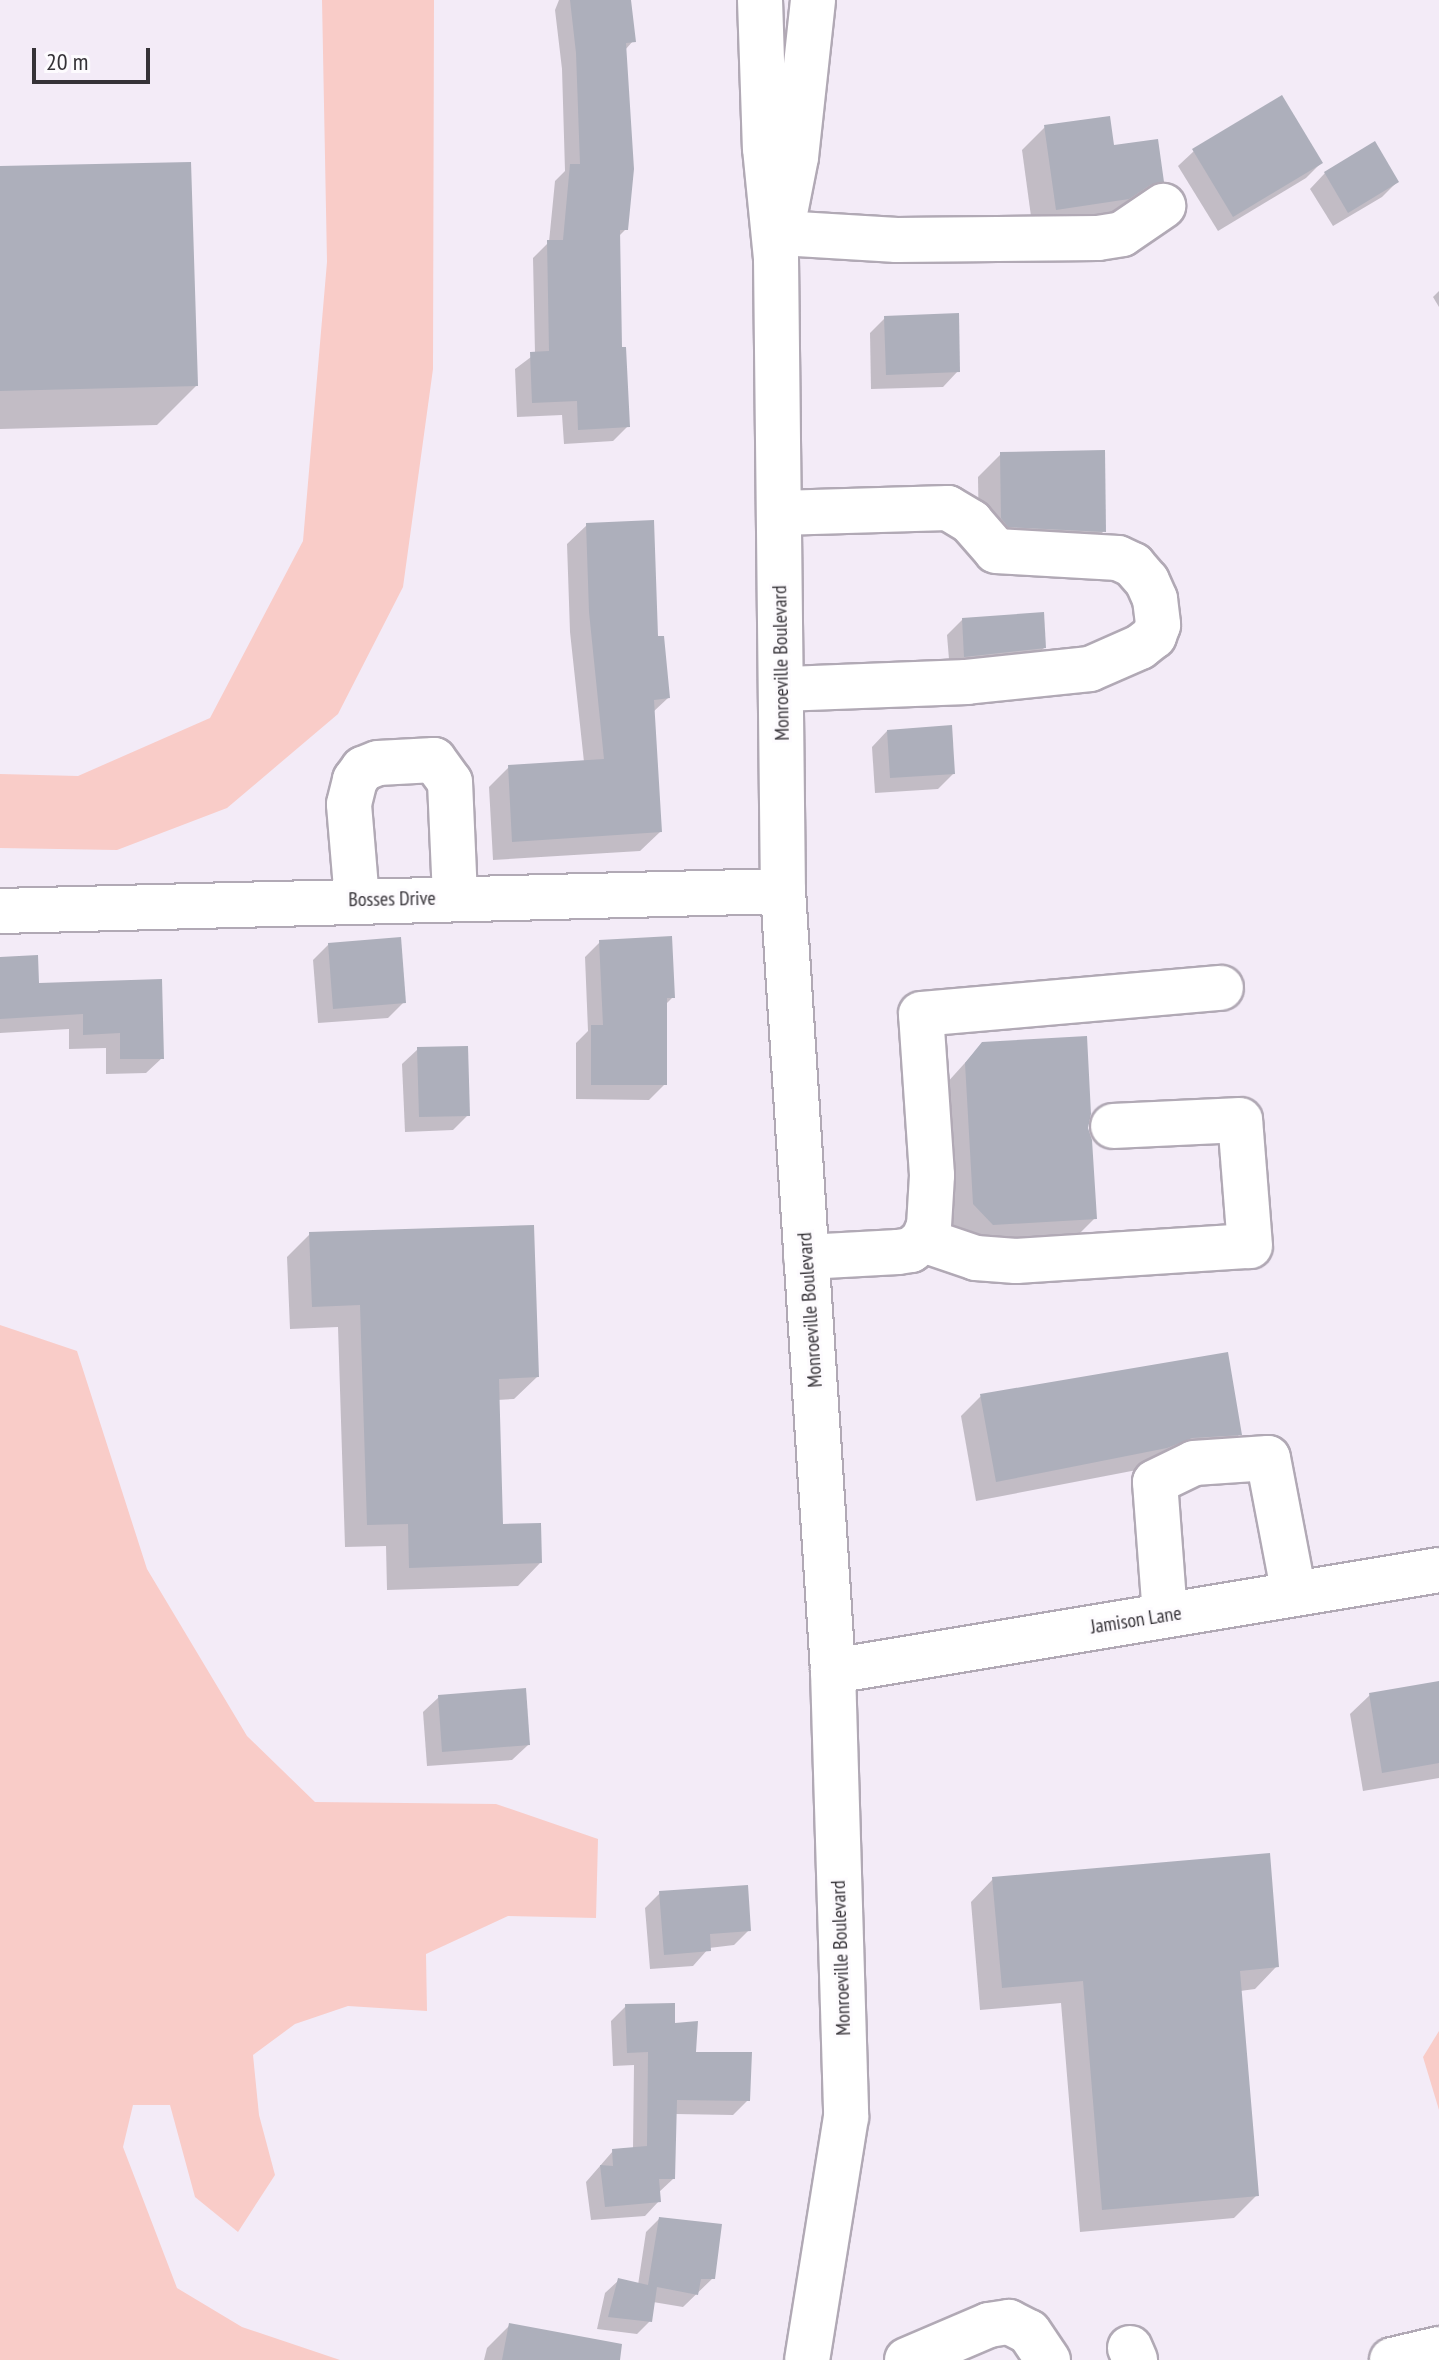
<!DOCTYPE html>
<html>
<head>
<meta charset="utf-8">
<style>
  body { margin:0 }
  #map { position:relative; width:1439px; height:2360px; overflow:hidden; background:#f3ebf7; font-family:"PT Sans Narrow",sans-serif }
  div>[style] { position:absolute }
  .green>* { inset:0; background:#f9ccc8 }
  .shadow>* { inset:0; background:#0003 }
  .building>* { inset:0; background:#adafbb }
  .roads { filter:drop-shadow(2px 0 #b1a9b5) drop-shadow(-2px 0 #b1a9b5) drop-shadow(0 2px #b1a9b5) drop-shadow(0 -2px #b1a9b5) }
  .minor>* { height:44px; margin:-22px; padding:0 22px; transform-origin:22px; border-radius:22px; background:#fff }
  .major>* { height:44px; margin:-22px; padding:0 22px; transform-origin:22px; border-radius:22px; background:#fff }
  span { translate:-50% -50%; white-space:nowrap; text-align:center; line-height:1.15; -webkit-text-stroke:6px #fdfbfe; paint-order:stroke }
  .street-label { font-size:20px; color:#353237 }
  .scale { position:absolute; left:32px; top:48px; width:118px; height:36px; box-sizing:border-box; border:4px solid #353237; border-top:0; padding-left:10px; font-size:24px; line-height:28px; white-space:nowrap; color:#353237; -webkit-text-stroke:6px #fdfbfe; paint-order:stroke }
</style>
</head>
<body>
<div id="map">
  <div class="green">
    <i style="clip-path:polygon(322px 0,434px 0,433px 369px,403px 587px,338px 714px,227px 808px,117px 850px,0 848px,0 774px,78px 776px,210px 718px,303px 541px,327px 262px)"></i>
    <i style="clip-path:polygon(0 1325px,77px 1351px,147px 1569px,247px 1736px,315px 1802px,496px 1804px,598px 1839px,596px 1918px,508px 1916px,426px 1954px,427px 2011px,348px 2006px,295px 2024px,253px 2055px,259px 2115px,275px 2175px,238px 2232px,195px 2197px,170px 2105px,133px 2105px,123px 2147px,177px 2288px,242px 2327px,340px 2360px,0 2360px)"></i>
    <i style="clip-path:polygon(1439px 2031px,1439px 2110px,1423px 2057px)"></i>
  </div>
  <div class="shadow">
    <i style="clip-path:polygon(559px 0,629px 0,633px 41px,625px 50px,626px 229px,618px 237px,620px 349px,628px 426px,613px 441px,564px 444px,562px 415px,517px 417px,515px 369px,535px 354px,533px 258px,549px 242px,555px 181px,565px 171px,562px 69px,555px 10px)"></i>
    <i style="clip-path:polygon(1045px 127px,1112px 147px,1162px 181px,1139px 204px,1104px 221px,1033px 231px,1022px 150px)"></i>
    <i style="clip-path:polygon(1194px 151px,1321px 163px,1306px 178px,1218px 231px,1178px 166px)"></i>
    <i style="clip-path:polygon(0 168px,196px 386px,157px 425px,0 429px)"></i>
    <i style="clip-path:polygon(1325px 173px,1397px 182px,1382px 197px,1333px 226px,1310px 189px)"></i>
    <i style="clip-path:polygon(1439px 291px,1439px 307px,1433px 297px)"></i>
    <i style="clip-path:polygon(885px 318px,958px 371px,943px 387px,871px 389px,870px 333px)"></i>
    <i style="clip-path:polygon(1001px 454px,1104px 531px,1081px 554px,979px 542px,978px 477px)"></i>
    <i style="clip-path:polygon(587px 525px,656px 638px,668px 698px,652px 713px,660px 832px,640px 851px,493px 860px,489px 787px,509px 767px,584px 762px,570px 632px,567px 544px)"></i>
    <i style="clip-path:polygon(963px 619px,1044px 648px,1029px 663px,950px 671px,947px 635px)"></i>
    <i style="clip-path:polygon(887px 731px,953px 774px,938px 789px,875px 793px,872px 747px)"></i>
    <i style="clip-path:polygon(600px 942px,673px 997px,665px 1005px,665px 1084px,649px 1100px,576px 1099px,576px 1043px,588px 1031px,585px 957px)"></i>
    <i style="clip-path:polygon(329px 944px,404px 1002px,388px 1018px,318px 1023px,313px 960px)"></i>
    <i style="clip-path:polygon(0 959px,38px 985px,160px 981px,162px 1058px,146px 1073px,106px 1074px,106px 1048px,69px 1049px,69px 1029px,0 1033px)"></i>
    <i style="clip-path:polygon(982px 1044px,1086px 1128px,1095px 1218px,1065px 1248px,944px 1234px,936px 1095px)"></i>
    <i style="clip-path:polygon(418px 1049px,468px 1115px,453px 1130px,405px 1132px,402px 1064px)"></i>
    <i style="clip-path:polygon(310px 1234px,537px 1377px,514px 1399px,497px 1400px,501px 1526px,540px 1563px,518px 1586px,387px 1590px,386px 1546px,345px 1547px,338px 1327px,290px 1329px,287px 1257px)"></i>
    <i style="clip-path:polygon(981px 1396px,1240px 1434px,1220px 1454px,976px 1501px,961px 1416px)"></i>
    <i style="clip-path:polygon(1439px 1683px,1439px 1778px,1363px 1791px,1350px 1714px,1370px 1695px)"></i>
    <i style="clip-path:polygon(439px 1697px,528px 1745px,512px 1760px,427px 1766px,423px 1712px)"></i>
    <i style="clip-path:polygon(993px 1879px,1277px 1966px,1255px 1989px,1240px 1991px,1257px 2195px,1234px 2218px,1080px 2232px,1061px 2003px,980px 2010px,971px 1902px)"></i>
    <i style="clip-path:polygon(660px 1893px,749px 1930px,734px 1945px,709px 1948px,693px 1966px,650px 1969px,645px 1908px)"></i>
    <i style="clip-path:polygon(626px 2006px,674px 2025px,694px 2054px,748px 2100px,733px 2115px,675px 2114px,673px 2179px,658px 2193px,659px 2201px,645px 2216px,591px 2220px,586px 2182px,613px 2151px,633px 2149px,634px 2065px,613px 2066px,611px 2021px)"></i>
    <i style="clip-path:polygon(659px 2219px,713px 2278px,683px 2307px,653px 2302px,650px 2321px,637px 2334px,597px 2329px,605px 2293px,619px 2280px,638px 2285px,646px 2232px)"></i>
    <i style="clip-path:polygon(510px 2325px,615px 2360px,484px 2360px,487px 2348px)"></i>
  </div>
  <div class="building">
    <i style="clip-path:polygon(570px 0,631px 0,636px 42px,626px 43px,634px 169px,628px 230px,620px 230px,622px 347px,626px 347px,630px 427px,578px 430px,577px 401px,532px 403px,530px 352px,549px 351px,547px 240px,563px 240px,570px 164px,580px 164px,576px 53px)"></i>
    <i style="clip-path:polygon(1282px 95px,1323px 163px,1233px 217px,1192px 149px)"></i>
    <i style="clip-path:polygon(1110px 116px,1114px 145px,1158px 139px,1164px 182px,1150px 185px,1129px 199px,1056px 210px,1044px 125px)"></i>
    <i style="clip-path:polygon(1375px 141px,1399px 182px,1348px 213px,1324px 172px)"></i>
    <i style="clip-path:polygon(191px 162px,198px 386px,0 391px,0 166px)"></i>
    <i style="clip-path:polygon(959px 313px,960px 372px,886px 375px,884px 316px)"></i>
    <i style="clip-path:polygon(1105px 450px,1106px 532px,1008px 527px,1001px 518px,1000px 452px)"></i>
    <i style="clip-path:polygon(654px 520px,658px 636px,664px 636px,670px 698px,654px 700px,662px 832px,512px 842px,508px 765px,604px 759px,589px 612px,586px 523px)"></i>
    <i style="clip-path:polygon(1044px 612px,1046px 648px,964px 657px,962px 618px)"></i>
    <i style="clip-path:polygon(952px 725px,955px 774px,890px 778px,887px 730px)"></i>
    <i style="clip-path:polygon(672px 936px,675px 998px,667px 998px,667px 1085px,591px 1085px,591px 1025px,603px 1025px,599px 940px)"></i>
    <i style="clip-path:polygon(401px 937px,406px 1003px,333px 1009px,328px 943px)"></i>
    <i style="clip-path:polygon(38px 955px,39px 983px,162px 979px,164px 1059px,120px 1059px,120px 1033px,83px 1035px,83px 1014px,0 1019px,0 957px)"></i>
    <i style="clip-path:polygon(1087px 1036px,1091px 1114px,1088px 1128px,1092px 1140px,1097px 1219px,993px 1225px,973px 1204px,965px 1063px,982px 1042px)"></i>
    <i style="clip-path:polygon(468px 1046px,470px 1116px,419px 1117px,417px 1047px)"></i>
    <i style="clip-path:polygon(534px 1225px,539px 1377px,499px 1379px,503px 1524px,541px 1523px,542px 1563px,409px 1568px,408px 1524px,367px 1525px,360px 1305px,312px 1307px,309px 1232px)"></i>
    <i style="clip-path:polygon(1228px 1352px,1242px 1435px,1192px 1438px,1167px 1448px,996px 1482px,980px 1394px)"></i>
    <i style="clip-path:polygon(1439px 1681px,1439px 1763px,1382px 1773px,1369px 1693px)"></i>
    <i style="clip-path:polygon(526px 1688px,530px 1745px,442px 1752px,438px 1695px)"></i>
    <i style="clip-path:polygon(1270px 1853px,1279px 1967px,1240px 1971px,1259px 2196px,1102px 2210px,1083px 1981px,1002px 1988px,992px 1877px)"></i>
    <i style="clip-path:polygon(748px 1885px,751px 1931px,710px 1934px,711px 1951px,664px 1955px,659px 1891px)"></i>
    <i style="clip-path:polygon(675px 2003px,675px 2023px,698px 2021px,696px 2052px,752px 2052px,750px 2101px,677px 2100px,675px 2179px,659px 2179px,661px 2202px,605px 2207px,600px 2165px,613px 2166px,612px 2149px,647px 2146px,648px 2052px,627px 2053px,625px 2004px)"></i>
    <i style="clip-path:polygon(659px 2217px,722px 2224px,715px 2279px,701px 2279px,698px 2295px,657px 2287px,652px 2322px,608px 2317px,618px 2278px,648px 2285px)"></i>
    <i style="clip-path:polygon(509px 2323px,622px 2344px,620px 2360px,502px 2360px)"></i>
  </div>
  <div class="roads">
    <div class="minor">
      <i style="left:781px;top:233px;width:116px;rotate:3.5deg"></i>
      <i style="left:897px;top:240px;width:201px;rotate:-0.6deg"></i>
      <i style="left:1098px;top:238px;width:24px;rotate:-9deg"></i>
      <i style="left:1122px;top:234px;width:50px;rotate:-34.3deg"></i>
      <i style="left:779px;top:513px;width:169px;rotate:-1.7deg"></i>
      <i style="left:948px;top:508px;width:27px;rotate:31deg"></i>
      <i style="left:971px;top:522px;width:38px;rotate:49deg"></i>
      <i style="left:996px;top:551px;width:122px;rotate:3.3deg"></i>
      <i style="left:1118px;top:558px;width:17px;rotate:25deg"></i>
      <i style="left:1133px;top:565px;width:21px;rotate:49deg"></i>
      <i style="left:1147px;top:581px;width:20px;rotate:66deg"></i>
      <i style="left:1155px;top:599px;width:26px;rotate:83deg"></i>
      <i style="left:1158px;top:625px;width:12px;rotate:110deg"></i>
      <i style="left:1154px;top:636px;width:18px;rotate:142deg"></i>
      <i style="left:1140px;top:647px;width:55px;rotate:156.3deg"></i>
      <i style="left:1090px;top:669px;width:124px;rotate:174deg"></i>
      <i style="left:967px;top:682px;width:186px;rotate:177.8deg"></i>
      <i style="left:357px;top:900px;width:96px;rotate:-94.8deg"></i>
      <i style="left:349px;top:804px;width:25px;rotate:-76deg"></i>
      <i style="left:355px;top:780px;width:14px;rotate:-54deg"></i>
      <i style="left:363px;top:769px;width:16px;rotate:-22deg"></i>
      <i style="left:378px;top:763px;width:56px;rotate:-3.1deg"></i>
      <i style="left:434px;top:760px;width:27px;rotate:54deg"></i>
      <i style="left:450px;top:782px;width:116px;rotate:87.5deg"></i>
      <i style="left:0;top:911px;width:783px;rotate:-1.46deg"></i>
      <i style="left:923px;top:1240px;width:56px;rotate:18.8deg"></i>
      <i style="left:976px;top:1258px;width:40px;rotate:4.3deg"></i>
      <i style="left:1016px;top:1261px;width:234px;rotate:-3.7deg"></i>
      <i style="left:1250px;top:1246px;width:126px;rotate:-94.5deg"></i>
      <i style="left:1240px;top:1120px;width:127px;rotate:177.3deg"></i>
      <i style="left:806px;top:1257px;width:92px;rotate:-3.1deg"></i>
      <i style="left:898px;top:1252px;width:13px;rotate:-9deg"></i>
      <i style="left:911px;top:1250px;width:16px;rotate:-40deg"></i>
      <i style="left:923px;top:1240px;width:15px;rotate:-67deg"></i>
      <i style="left:929px;top:1226px;width:51px;rotate:-86.6deg"></i>
      <i style="left:932px;top:1175px;width:161px;rotate:-93.9deg"></i>
      <i style="left:921px;top:1014px;width:301px;rotate:-5deg"></i>
      <i style="left:1165px;top:1615px;width:133px;rotate:-94.3deg"></i>
      <i style="left:1155px;top:1482px;width:43px;rotate:-26deg"></i>
      <i style="left:1194px;top:1463px;width:74px;rotate:-3.9deg"></i>
      <i style="left:1268px;top:1458px;width:138px;rotate:79.2deg"></i>
      <i style="left:833px;top:1671px;width:614px;rotate:-9.46deg"></i>
      <i style="left:1130px;top:2348px;width:13px;rotate:67deg"></i>
      <i style="left:907px;top:2360px;width:89px;rotate:-23.1deg"></i>
      <i style="left:989px;top:2325px;width:20px;rotate:-9deg"></i>
      <i style="left:1009px;top:2322px;width:22px;rotate:27deg"></i>
      <i style="left:1029px;top:2332px;width:34px;rotate:56deg"></i>
      <i style="left:1392px;top:2360px;width:48px;rotate:-13.2deg"></i>
    </div>
    <div class="major">
      <i style="left:760px;top:0;width:148px;rotate:88.1deg"></i>
      <i style="left:765px;top:148px;width:111px;rotate:84.3deg"></i>
      <i style="left:776px;top:258px;width:633px;rotate:89.37deg"></i>
      <i style="left:783px;top:891px;width:782px;rotate:86.33deg"></i>
      <i style="left:833px;top:1671px;width:446px;rotate:88.3deg"></i>
      <i style="left:846px;top:2117px;width:246px;rotate:99.1deg"></i>
      <i style="left:786px;top:208px;width:52px;rotate:-78.9deg"></i>
      <i style="left:796px;top:157px;width:158px;rotate:-83.8deg"></i>
    </div>
  </div>
  <div class="street-label">
    <span style="left:781px;top:663px;rotate:-91deg">Monroeville Boulevard</span>
    <span style="left:392px;top:899px;rotate:-1deg">Bosses Drive</span>
    <span style="left:810px;top:1310px;rotate:-94deg">Monroeville Boulevard</span>
    <span style="left:1136px;top:1620px;rotate:-9deg">Jamison Lane</span>
    <span style="left:841px;top:1958px;rotate:-92deg">Monroeville Boulevard</span>
  </div>
  <div class="scale">20 m</div>
</div>
</body>
</html>
